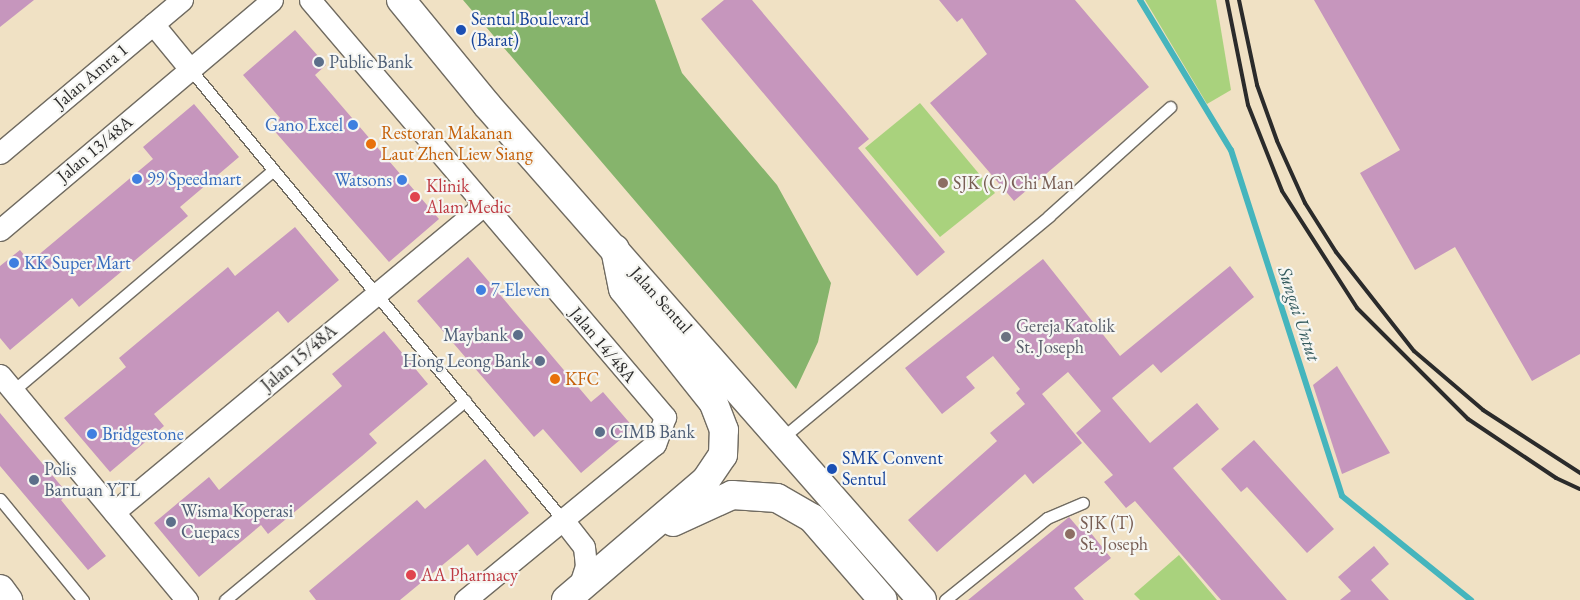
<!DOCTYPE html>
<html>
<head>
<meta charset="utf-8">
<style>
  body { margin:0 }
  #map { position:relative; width:1580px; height:600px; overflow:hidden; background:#f0e1c4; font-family:"EB Garamond",serif }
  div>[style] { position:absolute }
  .green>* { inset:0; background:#a9d27d }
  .forest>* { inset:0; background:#86b46c }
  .stream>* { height:6px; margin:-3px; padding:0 3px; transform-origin:3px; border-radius:3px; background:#45b5bd }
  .building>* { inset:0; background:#c696bd }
  .roads { filter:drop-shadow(1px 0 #706b61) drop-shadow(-1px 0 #706b61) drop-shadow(0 1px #706b61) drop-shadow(0 -1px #706b61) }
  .service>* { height:11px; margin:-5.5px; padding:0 5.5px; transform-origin:5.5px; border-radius:5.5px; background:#fff }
  .minor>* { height:21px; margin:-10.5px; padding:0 10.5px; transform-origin:10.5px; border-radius:10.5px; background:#fff }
  .primary>* { height:28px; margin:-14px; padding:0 14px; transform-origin:14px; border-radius:14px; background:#fff }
  .rail>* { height:4px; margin:-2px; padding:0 2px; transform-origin:2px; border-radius:2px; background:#2b2b2b }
  .dots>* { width:14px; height:14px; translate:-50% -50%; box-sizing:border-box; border:2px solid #f6f6f2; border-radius:50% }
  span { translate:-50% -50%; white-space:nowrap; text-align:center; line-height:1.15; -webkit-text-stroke:4.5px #f6f6f2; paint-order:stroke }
  .transit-label { font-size:18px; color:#164399 }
  .left { translate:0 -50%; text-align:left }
  .service-label { font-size:18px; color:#4e5e75 }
  .right { translate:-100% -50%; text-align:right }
  .street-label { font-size:18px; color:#2b2b2b }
  .shop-label { font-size:18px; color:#366cbe }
  .food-label { font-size:18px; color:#c56008 }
  .education-label { font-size:18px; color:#785e54 }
  .health-label { font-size:18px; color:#be3a42 }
  .worship-label { font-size:18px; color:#5b616d }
  .water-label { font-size:19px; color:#345b5e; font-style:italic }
</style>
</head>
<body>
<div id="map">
  <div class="green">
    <i style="clip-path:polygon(1145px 0,1216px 0,1231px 90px,1207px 104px)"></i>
    <i style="clip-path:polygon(920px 103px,995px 193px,940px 237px,865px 148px)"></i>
    <i style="clip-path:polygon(1179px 555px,1217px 600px,1140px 600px,1134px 594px)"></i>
  </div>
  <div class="forest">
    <i style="clip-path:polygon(463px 0,655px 0,682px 73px,777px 185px,831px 283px,818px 342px,796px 389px)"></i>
  </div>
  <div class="stream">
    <i style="left:1140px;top:0;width:175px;rotate:58.8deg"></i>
    <i style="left:1231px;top:150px;width:363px;rotate:72.2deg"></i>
    <i style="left:1342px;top:496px;width:166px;rotate:38.9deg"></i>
  </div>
  <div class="building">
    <i style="clip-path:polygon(0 0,34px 0,0 27px)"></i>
    <i style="clip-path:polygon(724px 0,752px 0,869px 139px,858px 148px,945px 252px,917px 276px,701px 19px)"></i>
    <i style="clip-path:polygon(939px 0,1075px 0,1149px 87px,1014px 201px,930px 103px,987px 54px,962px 18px,957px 22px)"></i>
    <i style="clip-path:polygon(1314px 0,1580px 0,1580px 354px,1532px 381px,1455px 247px,1415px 270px,1360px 173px,1400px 150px)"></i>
    <i style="clip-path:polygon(295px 30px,326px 65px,315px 75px,439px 219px,389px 262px,271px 127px,280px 118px,243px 75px)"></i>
    <i style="clip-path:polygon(194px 104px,239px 157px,180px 207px,188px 216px,79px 307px,72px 298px,10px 350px,0 338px,0 266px,20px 250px,30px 262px,153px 159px,143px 147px)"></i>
    <i style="clip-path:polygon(295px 227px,339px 280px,288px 323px,278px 311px,154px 414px,164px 426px,110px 472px,64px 418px,126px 367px,119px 358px,210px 282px,228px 267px,235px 276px)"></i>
    <i style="clip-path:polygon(468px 257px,591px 402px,603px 392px,634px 428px,581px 473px,543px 429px,534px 437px,417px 301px)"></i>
    <i style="clip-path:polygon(1043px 259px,1120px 356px,1230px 266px,1254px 297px,1161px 373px,1153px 364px,1112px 398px,1150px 443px,1197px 403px,1219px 429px,1173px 468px,1287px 600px,1221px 600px,1135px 501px,1126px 508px,1104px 482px,1113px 475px,1076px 433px,1101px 411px,1068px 372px,1042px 394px,1082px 443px,1033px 484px,1025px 474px,937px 552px,908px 520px,997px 441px,990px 433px,1025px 404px,1016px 393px,1020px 389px,993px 356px,966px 377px,975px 388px,942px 414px,905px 368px)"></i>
    <i style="clip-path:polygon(384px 331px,428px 384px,369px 434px,377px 443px,362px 456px,268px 534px,261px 525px,199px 577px,154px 523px,209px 477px,219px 490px,342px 386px,332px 374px)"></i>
    <i style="clip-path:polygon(1337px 366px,1390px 453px,1342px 474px,1313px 385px)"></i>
    <i style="clip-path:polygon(0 413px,68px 494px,61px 500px,106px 556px,88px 570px,0 466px)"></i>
    <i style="clip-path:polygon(1254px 440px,1334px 529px,1307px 553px,1247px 487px,1241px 492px,1221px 469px)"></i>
    <i style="clip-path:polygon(485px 459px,529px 513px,477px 556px,468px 544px,400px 600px,316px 600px,309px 591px,417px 500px,425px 509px)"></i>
    <i style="clip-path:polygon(1069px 517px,1081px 531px,1086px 527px,1111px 558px,1074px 588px,1084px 600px,968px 600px)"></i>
    <i style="clip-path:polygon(1374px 546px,1389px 564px,1371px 580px,1389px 600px,1340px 600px,1351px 591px,1338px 577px)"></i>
  </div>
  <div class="roads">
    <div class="service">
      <i style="left:190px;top:69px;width:585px;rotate:50.41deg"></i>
      <i style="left:14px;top:390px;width:340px;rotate:-40.3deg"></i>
      <i style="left:782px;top:438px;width:347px;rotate:-39.7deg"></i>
      <i style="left:1049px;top:216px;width:163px;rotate:-42deg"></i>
      <i style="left:0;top:499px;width:131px;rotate:50.6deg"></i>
      <i style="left:225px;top:600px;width:312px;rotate:-39.7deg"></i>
      <i style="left:945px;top:600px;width:131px;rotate:-38.8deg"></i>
      <i style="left:1047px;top:518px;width:39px;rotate:-23deg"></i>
    </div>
    <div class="minor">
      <i style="left:310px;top:0;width:548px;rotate:49.59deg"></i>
      <i style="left:665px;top:417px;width:29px;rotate:110deg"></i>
      <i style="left:655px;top:444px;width:246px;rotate:140.6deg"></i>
      <i style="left:153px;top:24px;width:58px;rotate:50.6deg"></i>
      <i style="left:0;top:153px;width:238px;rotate:-40.1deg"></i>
      <i style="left:0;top:230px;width:356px;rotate:-40.2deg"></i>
      <i style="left:0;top:375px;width:293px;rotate:50.3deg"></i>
      <i style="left:114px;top:512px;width:481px;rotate:-39.7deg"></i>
      <i style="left:563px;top:520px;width:34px;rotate:52deg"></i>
      <i style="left:584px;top:547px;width:19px;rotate:84deg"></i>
      <i style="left:586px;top:566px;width:25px;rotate:108deg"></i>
    </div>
    <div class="primary">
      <i style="left:401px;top:0;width:136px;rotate:50.7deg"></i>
      <i style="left:487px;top:105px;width:659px;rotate:48.69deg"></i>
      <i style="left:673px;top:522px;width:65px;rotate:-24.6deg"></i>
      <i style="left:732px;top:495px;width:45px;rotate:3.8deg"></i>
      <i style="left:777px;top:498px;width:40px;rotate:29.7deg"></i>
      <i style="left:812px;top:518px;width:108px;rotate:49.1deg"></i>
      <i style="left:0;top:589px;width:14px;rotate:54deg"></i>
      <i style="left:566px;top:600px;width:184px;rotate:-40.6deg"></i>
      <i style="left:706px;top:480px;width:30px;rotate:-56deg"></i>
      <i style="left:723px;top:455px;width:25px;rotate:-88deg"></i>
      <i style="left:724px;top:430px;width:30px;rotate:-111deg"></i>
      <i style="left:713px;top:402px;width:144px;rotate:-128.5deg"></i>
      <i style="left:623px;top:289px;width:41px;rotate:-101.3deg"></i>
    </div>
  </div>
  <div class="rail">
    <i style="left:1227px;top:0;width:107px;rotate:78.7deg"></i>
    <i style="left:1248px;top:105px;width:92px;rotate:68.4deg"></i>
    <i style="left:1282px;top:191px;width:139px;rotate:57.3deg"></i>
    <i style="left:1357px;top:308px;width:157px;rotate:45deg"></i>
    <i style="left:1468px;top:419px;width:106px;rotate:33.8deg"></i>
    <i style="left:1556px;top:478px;width:26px;rotate:25deg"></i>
    <i style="left:1239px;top:0;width:87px;rotate:78deg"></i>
    <i style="left:1257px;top:85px;width:59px;rotate:70.3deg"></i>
    <i style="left:1277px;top:141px;width:68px;rotate:65.7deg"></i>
    <i style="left:1305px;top:203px;width:58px;rotate:57.7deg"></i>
    <i style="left:1336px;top:252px;width:126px;rotate:51.8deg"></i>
    <i style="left:1414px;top:351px;width:91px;rotate:40.5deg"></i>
    <i style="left:1483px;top:410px;width:116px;rotate:33deg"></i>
  </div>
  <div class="dots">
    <i style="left:461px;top:30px;background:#1a4fb4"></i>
    <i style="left:319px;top:62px;background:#5c6f8a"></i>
    <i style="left:353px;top:125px;background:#3f7fe0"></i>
    <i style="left:371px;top:144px;background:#e8710a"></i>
    <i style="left:137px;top:179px;background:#3f7fe0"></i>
    <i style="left:402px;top:180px;background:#3f7fe0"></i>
    <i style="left:943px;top:183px;background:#8d6e63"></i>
    <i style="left:415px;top:197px;background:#e0444e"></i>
    <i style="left:14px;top:263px;background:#3f7fe0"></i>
    <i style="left:481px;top:290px;background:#3f7fe0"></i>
    <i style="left:518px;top:335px;background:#5c6f8a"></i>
    <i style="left:1006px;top:337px;background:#6b7280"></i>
    <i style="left:540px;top:361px;background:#5c6f8a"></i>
    <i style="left:555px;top:379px;background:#e8710a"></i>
    <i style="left:600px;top:432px;background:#5c6f8a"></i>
    <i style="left:92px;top:434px;background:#3f7fe0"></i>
    <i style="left:832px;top:469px;background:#1a4fb4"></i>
    <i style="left:34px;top:480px;background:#5c6f8a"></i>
    <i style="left:171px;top:522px;background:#5c6f8a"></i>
    <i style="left:1070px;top:534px;background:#8d6e63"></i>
    <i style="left:411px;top:575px;background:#e0444e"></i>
  </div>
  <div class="transit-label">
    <span class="left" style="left:471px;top:30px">Sentul Boulevard<br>(Barat)</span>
    <span class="left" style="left:842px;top:469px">SMK Convent<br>Sentul</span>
  </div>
  <div class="service-label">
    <span class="left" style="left:329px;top:62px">Public Bank</span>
    <span class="right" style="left:508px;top:335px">Maybank</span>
    <span class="right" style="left:530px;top:361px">Hong Leong Bank</span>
    <span class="left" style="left:610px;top:432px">CIMB Bank</span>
    <span class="left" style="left:44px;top:480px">Polis<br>Bantuan YTL</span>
    <span class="left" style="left:181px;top:522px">Wisma Koperasi<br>Cuepacs</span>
  </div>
  <div class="street-label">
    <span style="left:91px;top:76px;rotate:-40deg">Jalan Amra 1</span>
    <span style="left:95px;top:149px;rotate:-40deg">Jalan 13/48A</span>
    <span style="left:661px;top:300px;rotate:48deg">Jalan Sentul</span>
    <span style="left:603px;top:345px;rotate:50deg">Jalan 14/48A</span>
    <span style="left:299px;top:358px;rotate:-40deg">Jalan 15/48A</span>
  </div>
  <div class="shop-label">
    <span class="right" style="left:343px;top:125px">Gano Excel</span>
    <span class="left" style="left:147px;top:179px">99 Speedmart</span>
    <span class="right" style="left:392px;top:180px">Watsons</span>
    <span class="left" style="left:24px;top:263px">KK Super Mart</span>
    <span class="left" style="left:491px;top:290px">7-Eleven</span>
    <span class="left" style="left:102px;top:434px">Bridgestone</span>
  </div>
  <div class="food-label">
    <span class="left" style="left:381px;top:144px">Restoran Makanan<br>Laut Zhen Liew Siang</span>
    <span class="left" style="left:565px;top:379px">KFC</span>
  </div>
  <div class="education-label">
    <span class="left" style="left:953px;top:183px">SJK (C) Chi Man</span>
    <span class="left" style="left:1080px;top:534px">SJK (T)<br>St. Joseph</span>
  </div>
  <div class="health-label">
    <span class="left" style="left:426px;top:197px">Klinik<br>Alam Medic</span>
    <span class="left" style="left:421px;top:575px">AA Pharmacy</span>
  </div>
  <div class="worship-label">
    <span class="left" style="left:1016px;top:337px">Gereja Katolik<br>St. Joseph</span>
  </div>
  <div class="water-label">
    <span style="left:1299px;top:314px;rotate:72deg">Sungai Untut</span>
  </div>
</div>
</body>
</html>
